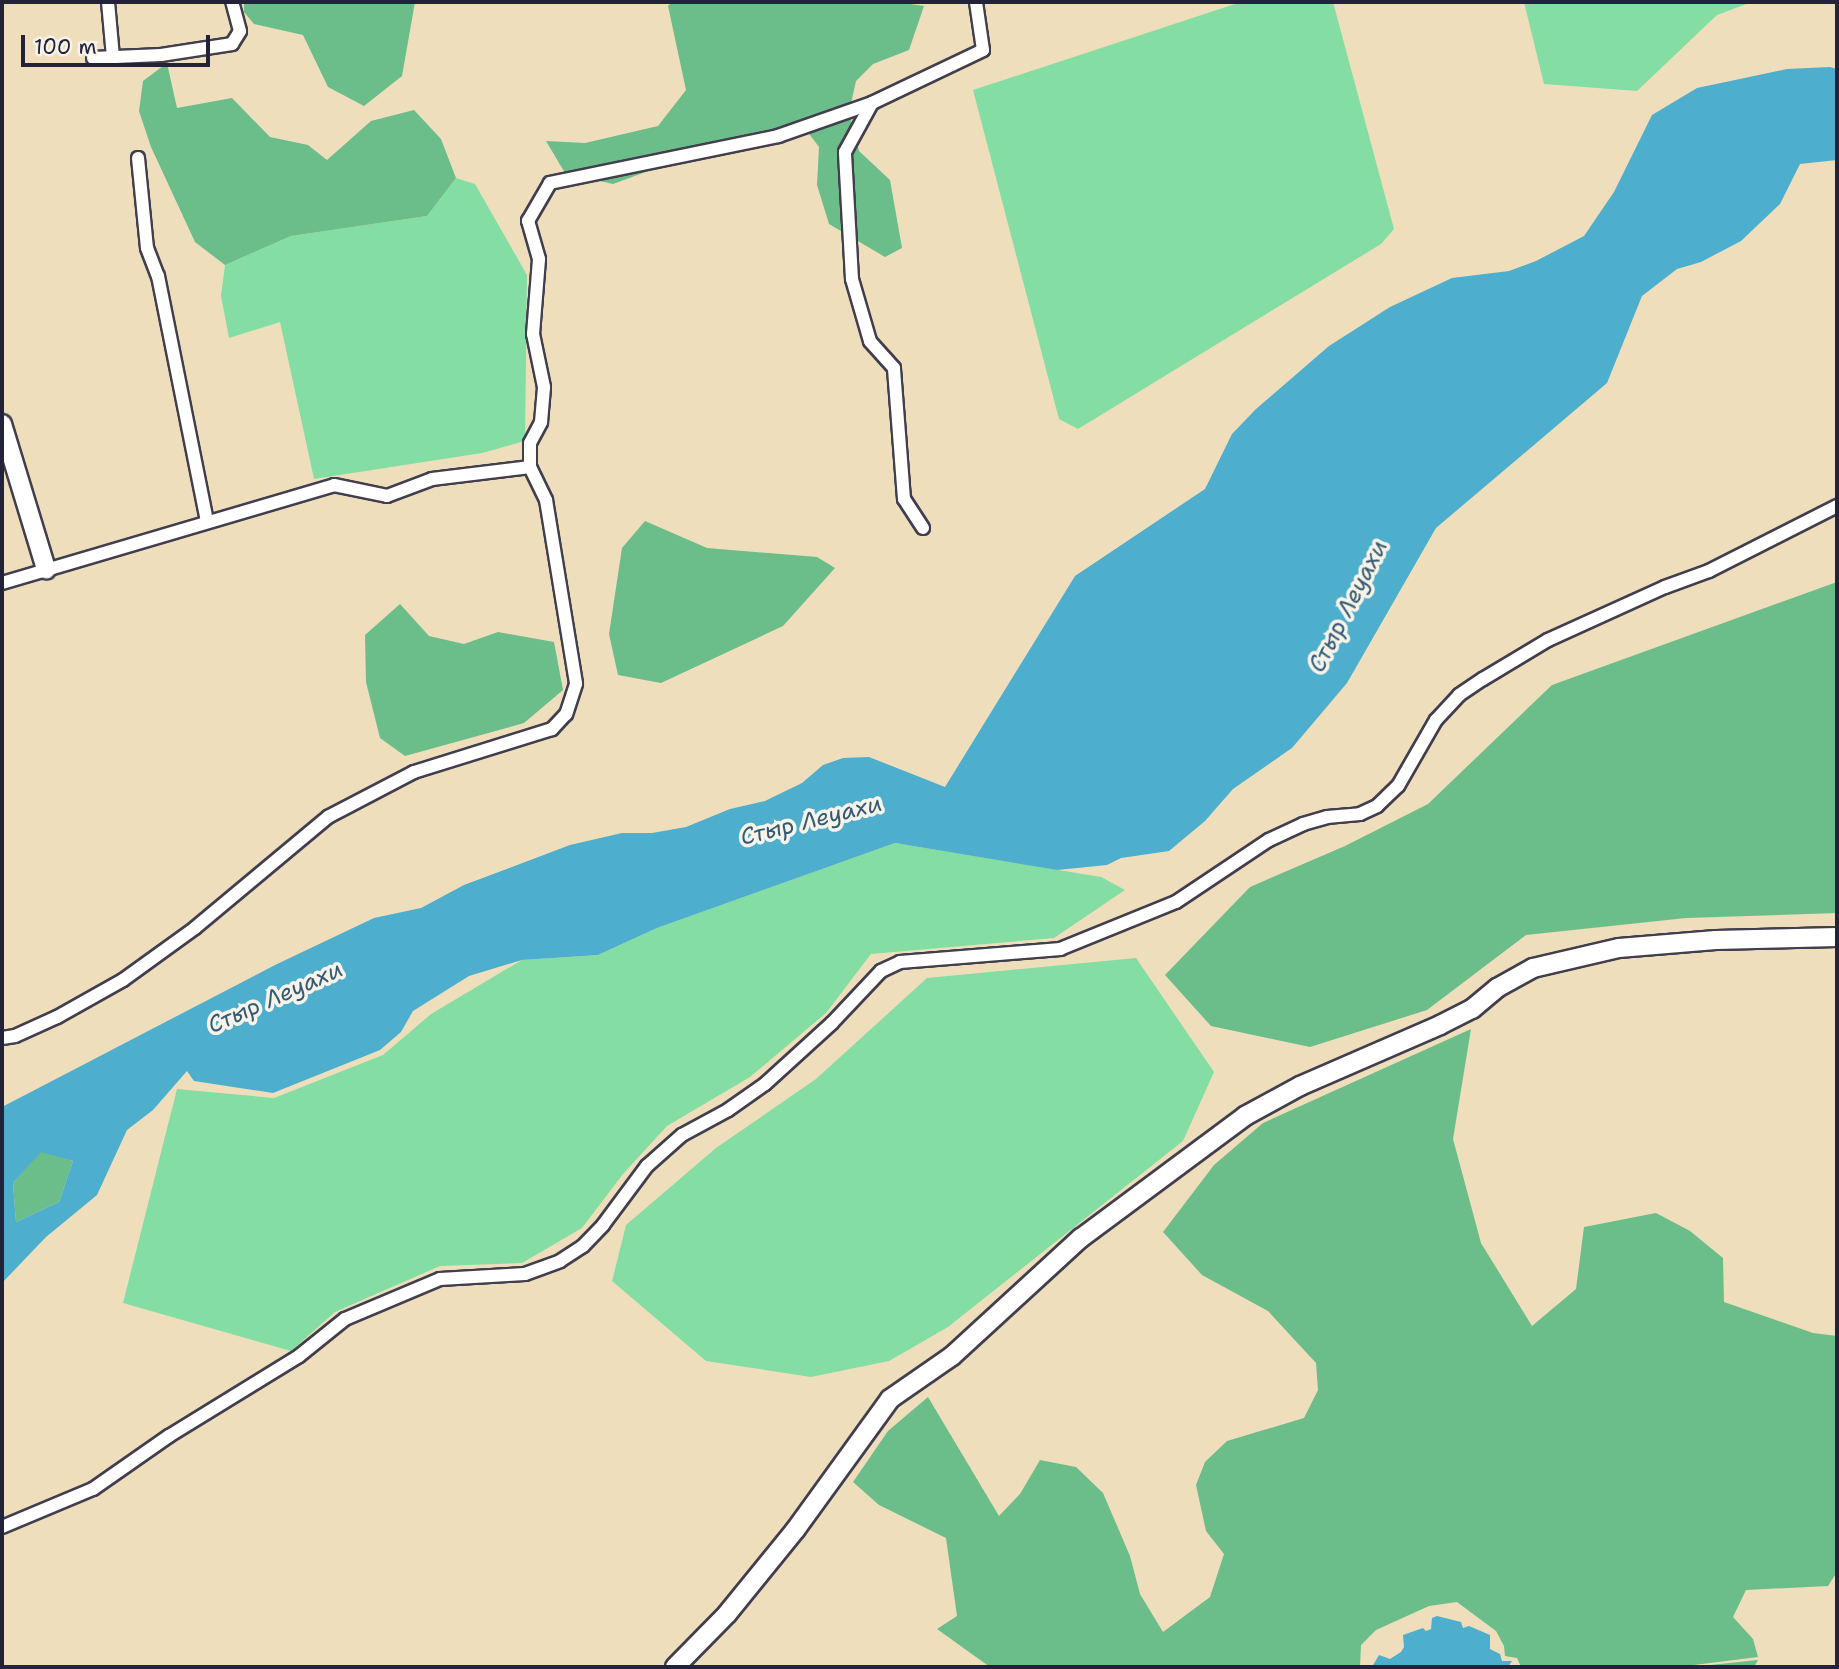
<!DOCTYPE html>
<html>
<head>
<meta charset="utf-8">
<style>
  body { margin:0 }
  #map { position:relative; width:1839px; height:1669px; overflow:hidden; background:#eedebc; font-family:"Shantell Sans",sans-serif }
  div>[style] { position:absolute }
  .green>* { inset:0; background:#84dea4 }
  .forest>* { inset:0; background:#6bbd8a }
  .water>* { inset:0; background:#4eaecd }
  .roads { filter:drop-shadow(2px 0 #413e4e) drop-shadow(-2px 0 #413e4e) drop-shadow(0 2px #413e4e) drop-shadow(0 -2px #413e4e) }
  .street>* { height:12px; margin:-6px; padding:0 6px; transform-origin:6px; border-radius:6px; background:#fff }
  .secondary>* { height:18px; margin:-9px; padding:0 9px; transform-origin:9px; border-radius:9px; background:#fff }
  span { translate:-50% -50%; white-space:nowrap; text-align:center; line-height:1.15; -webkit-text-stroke:7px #f7f3e8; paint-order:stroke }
  .water-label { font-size:23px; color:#345a75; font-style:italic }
  .frame { position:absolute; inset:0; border:4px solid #22223b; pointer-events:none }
  .scale { position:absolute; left:21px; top:35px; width:189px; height:32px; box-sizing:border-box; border:4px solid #22223b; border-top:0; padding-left:9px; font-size:21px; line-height:24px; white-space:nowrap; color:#22223b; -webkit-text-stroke:5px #f7f3e8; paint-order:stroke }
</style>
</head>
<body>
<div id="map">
  <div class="green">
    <i style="clip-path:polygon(1241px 2px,1333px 2px,1394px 229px,1381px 244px,1078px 429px,1059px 419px,973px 90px)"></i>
    <i style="clip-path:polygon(1524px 2px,1752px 2px,1717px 15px,1637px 91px,1544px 84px)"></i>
    <i style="clip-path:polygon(456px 178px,475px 184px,527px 275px,525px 441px,482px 453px,314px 479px,280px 322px,229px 338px,221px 296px,225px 265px,291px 236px,427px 216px)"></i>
    <i style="clip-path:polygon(895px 843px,1101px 877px,1125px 890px,1054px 938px,871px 954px,826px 1013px,750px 1077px,667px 1126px,623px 1174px,582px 1228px,522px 1263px,440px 1266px,335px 1312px,291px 1351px,123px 1303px,177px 1089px,274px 1098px,383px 1055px,431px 1014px,522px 960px,598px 955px,657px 928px)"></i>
    <i style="clip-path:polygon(1136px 958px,1214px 1072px,1183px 1141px,948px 1327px,889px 1361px,811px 1377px,706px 1361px,612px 1281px,626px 1225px,716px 1148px,816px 1079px,927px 978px)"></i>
  </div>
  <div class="forest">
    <i style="clip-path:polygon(244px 2px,415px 2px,402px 76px,364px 106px,328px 87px,303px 35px,254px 24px,244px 12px)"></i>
    <i style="clip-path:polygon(671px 2px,897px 2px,924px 6px,909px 50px,873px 64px,856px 81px,849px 112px,859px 151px,890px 180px,902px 248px,885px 257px,829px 224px,817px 185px,819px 147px,801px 123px,752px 133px,613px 184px,565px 173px,546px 141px,585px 143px,658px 126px,686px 90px,668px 6px)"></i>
    <i style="clip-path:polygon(167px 63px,177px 108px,232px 98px,270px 137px,308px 145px,327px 160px,371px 121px,414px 110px,441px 139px,456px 178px,427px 216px,291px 236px,225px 265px,195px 242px,151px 147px,139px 111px,143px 81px)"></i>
    <i style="clip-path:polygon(645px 521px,707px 548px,817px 557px,835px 568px,783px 626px,661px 683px,618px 675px,609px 634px,622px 548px)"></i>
    <i style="clip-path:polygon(1837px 582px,1837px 913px,1686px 918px,1526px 935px,1427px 1010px,1310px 1047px,1211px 1026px,1165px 975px,1250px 887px,1345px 846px,1428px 804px,1552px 685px)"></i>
    <i style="clip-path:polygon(400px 604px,429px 636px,464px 644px,498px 632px,554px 642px,563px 690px,524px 723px,405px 756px,380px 738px,366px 682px,365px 635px)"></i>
    <i style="clip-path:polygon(1471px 1029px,1453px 1139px,1481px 1243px,1532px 1326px,1576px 1289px,1584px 1227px,1656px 1213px,1690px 1231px,1723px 1258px,1724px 1302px,1813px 1333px,1837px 1336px,1837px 1572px,1828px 1586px,1746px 1590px,1733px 1617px,1753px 1639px,1758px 1657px,1678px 1667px,1521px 1667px,1517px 1658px,1505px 1656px,1504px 1646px,1496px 1631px,1457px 1602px,1429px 1606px,1376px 1630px,1361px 1645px,1360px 1667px,990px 1667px,937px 1629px,957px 1616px,946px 1538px,879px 1505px,853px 1482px,888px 1431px,928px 1397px,999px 1516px,1020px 1494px,1040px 1460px,1076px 1467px,1103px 1493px,1130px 1556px,1140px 1594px,1163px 1632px,1210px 1597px,1224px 1554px,1206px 1531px,1196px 1485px,1205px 1462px,1227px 1441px,1304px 1418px,1318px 1390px,1316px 1363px,1268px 1311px,1202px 1275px,1163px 1232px,1214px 1165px,1263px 1123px)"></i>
    <i style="clip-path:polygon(41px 1151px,73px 1161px,59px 1202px,16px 1222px,13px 1183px)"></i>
    <i style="clip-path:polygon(1758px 1660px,1754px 1667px,1691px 1667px)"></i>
  </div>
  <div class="water">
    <i style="clip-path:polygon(evenodd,1830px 67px,1837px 69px,1837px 160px,1800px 164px,1780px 204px,1741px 241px,1701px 262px,1677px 269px,1642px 296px,1607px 383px,1436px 528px,1347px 683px,1292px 748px,1233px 789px,1205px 821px,1169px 851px,1121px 858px,1107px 865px,1057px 870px,895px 843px,657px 928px,598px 955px,522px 960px,469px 976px,413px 1011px,401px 1032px,380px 1050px,273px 1093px,194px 1081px,187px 1071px,153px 1110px,127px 1130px,97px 1195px,46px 1237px,2px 1283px,2px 1107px,275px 965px,374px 918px,421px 908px,464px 885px,570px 845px,622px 833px,652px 833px,686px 827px,730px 809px,765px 801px,802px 783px,823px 765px,843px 758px,869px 757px,945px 787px,1075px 576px,1205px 489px,1232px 434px,1256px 409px,1329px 346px,1390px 307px,1452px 278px,1509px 271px,1536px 261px,1584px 236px,1614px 192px,1652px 115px,1697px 88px,1787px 69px,1830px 67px,41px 1152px,73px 1161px,59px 1202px,16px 1222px,13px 1183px,41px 1152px)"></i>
    <i style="clip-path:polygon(1437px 1616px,1461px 1622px,1463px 1628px,1469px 1626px,1490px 1635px,1490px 1649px,1500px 1654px,1502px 1661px,1512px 1661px,1508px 1667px,1372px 1667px,1379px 1655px,1390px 1659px,1401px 1652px,1404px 1647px,1403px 1635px,1423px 1628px,1426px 1631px,1431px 1629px,1432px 1618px)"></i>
  </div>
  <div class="roads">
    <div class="street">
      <i style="left:108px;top:2px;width:55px;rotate:84.8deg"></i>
      <i style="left:93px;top:58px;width:68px;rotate:-2.5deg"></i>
      <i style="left:161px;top:55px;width:72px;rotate:-8.8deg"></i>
      <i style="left:232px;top:44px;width:15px;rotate:-58deg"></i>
      <i style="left:240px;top:31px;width:30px;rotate:-105deg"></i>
      <i style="left:138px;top:158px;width:90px;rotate:84.3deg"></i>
      <i style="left:147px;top:248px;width:30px;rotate:69deg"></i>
      <i style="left:158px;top:276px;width:250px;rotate:78.7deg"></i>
      <i style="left:530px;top:467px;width:24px;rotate:-90deg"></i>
      <i style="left:530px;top:443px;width:24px;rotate:-62deg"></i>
      <i style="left:541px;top:422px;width:35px;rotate:-85deg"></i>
      <i style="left:544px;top:387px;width:54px;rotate:-101.7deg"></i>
      <i style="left:533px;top:334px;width:75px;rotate:-85.4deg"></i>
      <i style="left:539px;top:259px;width:40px;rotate:-106deg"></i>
      <i style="left:528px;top:221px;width:44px;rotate:-59.9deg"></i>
      <i style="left:550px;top:183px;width:233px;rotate:-11.6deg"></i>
      <i style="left:778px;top:136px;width:100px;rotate:-19.3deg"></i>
      <i style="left:923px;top:528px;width:35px;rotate:-123deg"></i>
      <i style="left:904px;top:499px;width:131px;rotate:-94.4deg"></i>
      <i style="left:894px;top:368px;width:36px;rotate:-132deg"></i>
      <i style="left:870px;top:341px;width:65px;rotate:-106.2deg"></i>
      <i style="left:852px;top:279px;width:127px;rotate:-93.2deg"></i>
      <i style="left:845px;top:152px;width:56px;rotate:-61.1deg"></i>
      <i style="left:872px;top:103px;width:123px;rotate:-25.5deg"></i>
      <i style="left:983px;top:50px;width:49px;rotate:-98.3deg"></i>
      <i style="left:2px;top:583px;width:346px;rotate:-16.4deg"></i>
      <i style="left:334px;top:485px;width:54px;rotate:11.7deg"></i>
      <i style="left:387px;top:496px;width:48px;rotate:-20.7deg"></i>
      <i style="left:432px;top:479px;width:99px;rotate:-7deg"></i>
      <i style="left:530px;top:467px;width:37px;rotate:64deg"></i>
      <i style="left:546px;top:500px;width:186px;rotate:80.7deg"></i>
      <i style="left:576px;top:684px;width:32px;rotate:108deg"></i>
      <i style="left:566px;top:714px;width:21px;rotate:133deg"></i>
      <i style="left:552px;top:729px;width:145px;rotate:162.7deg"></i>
      <i style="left:414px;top:772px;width:97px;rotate:152.4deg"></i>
      <i style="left:328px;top:817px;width:173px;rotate:140.2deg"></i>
      <i style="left:195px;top:928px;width:89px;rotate:144.2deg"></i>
      <i style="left:123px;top:980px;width:76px;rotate:150.7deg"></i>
      <i style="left:57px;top:1017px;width:46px;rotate:155.7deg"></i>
      <i style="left:15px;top:1036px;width:13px;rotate:171deg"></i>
      <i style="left:2px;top:1527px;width:99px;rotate:-22.7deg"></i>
      <i style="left:93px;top:1489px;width:93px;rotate:-34.9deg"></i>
      <i style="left:169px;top:1436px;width:153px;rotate:-31.6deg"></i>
      <i style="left:299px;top:1356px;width:59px;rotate:-38.8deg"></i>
      <i style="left:345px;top:1319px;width:103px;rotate:-22.8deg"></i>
      <i style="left:440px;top:1279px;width:85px;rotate:-3.4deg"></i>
      <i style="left:525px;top:1274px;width:37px;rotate:-20deg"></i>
      <i style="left:560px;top:1261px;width:27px;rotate:-33deg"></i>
      <i style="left:583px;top:1246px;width:29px;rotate:-46deg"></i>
      <i style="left:603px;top:1225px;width:74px;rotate:-53.3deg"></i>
      <i style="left:647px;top:1166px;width:47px;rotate:-41.5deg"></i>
      <i style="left:682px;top:1135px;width:52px;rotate:-28.5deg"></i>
      <i style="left:728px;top:1110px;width:45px;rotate:-35.1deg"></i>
      <i style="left:765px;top:1084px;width:91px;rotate:-42.3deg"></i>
      <i style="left:832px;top:1023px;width:71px;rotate:-46.7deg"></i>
      <i style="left:881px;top:971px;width:21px;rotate:-25deg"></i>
      <i style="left:900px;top:962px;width:161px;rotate:-4.6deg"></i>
      <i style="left:1060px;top:949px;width:125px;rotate:-22.1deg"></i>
      <i style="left:1176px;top:902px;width:112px;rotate:-33.7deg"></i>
      <i style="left:1269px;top:840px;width:38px;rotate:-25deg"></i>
      <i style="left:1303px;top:824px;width:25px;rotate:-16deg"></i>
      <i style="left:1327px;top:817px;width:33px;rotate:-5deg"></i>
      <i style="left:1360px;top:814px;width:19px;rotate:-25deg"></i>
      <i style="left:1377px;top:806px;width:29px;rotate:-44deg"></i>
      <i style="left:1398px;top:786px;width:76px;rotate:-60.1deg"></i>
      <i style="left:1436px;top:720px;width:34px;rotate:-47deg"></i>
      <i style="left:1459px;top:695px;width:29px;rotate:-34deg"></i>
      <i style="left:1483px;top:679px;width:76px;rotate:-31deg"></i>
      <i style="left:1548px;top:640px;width:128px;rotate:-24.4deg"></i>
      <i style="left:1665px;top:587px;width:47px;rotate:-20deg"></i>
      <i style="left:1709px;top:571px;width:144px;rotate:-26.9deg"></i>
    </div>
    <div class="secondary">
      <i style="left:2px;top:424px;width:152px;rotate:73.1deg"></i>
      <i style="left:675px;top:1667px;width:74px;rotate:-45.5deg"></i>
      <i style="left:727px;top:1614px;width:109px;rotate:-50.9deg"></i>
      <i style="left:796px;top:1529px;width:160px;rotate:-54.1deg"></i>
      <i style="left:890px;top:1399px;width:75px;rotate:-34.7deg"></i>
      <i style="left:952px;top:1356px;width:175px;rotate:-42.5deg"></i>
      <i style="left:1081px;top:1238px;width:204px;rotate:-36.6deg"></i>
      <i style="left:1245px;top:1116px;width:63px;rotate:-28.6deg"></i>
      <i style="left:1300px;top:1086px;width:153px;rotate:-23.5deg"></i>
      <i style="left:1440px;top:1025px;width:36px;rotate:-27deg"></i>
      <i style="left:1472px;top:1009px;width:33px;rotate:-40deg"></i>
      <i style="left:1497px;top:988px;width:41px;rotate:-29.1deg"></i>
      <i style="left:1533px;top:968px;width:88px;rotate:-13.1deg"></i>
      <i style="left:1619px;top:948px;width:97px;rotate:-4.7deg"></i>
      <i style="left:1716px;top:940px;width:121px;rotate:-1.4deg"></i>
    </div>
  </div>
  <div class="water-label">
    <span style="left:1348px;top:606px;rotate:-63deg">Стыр Леуахи</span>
    <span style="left:811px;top:820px;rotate:-14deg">Стыр Леуахи</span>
    <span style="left:275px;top:997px;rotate:-24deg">Стыр Леуахи</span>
  </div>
  <div class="frame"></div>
  <div class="scale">100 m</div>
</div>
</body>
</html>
